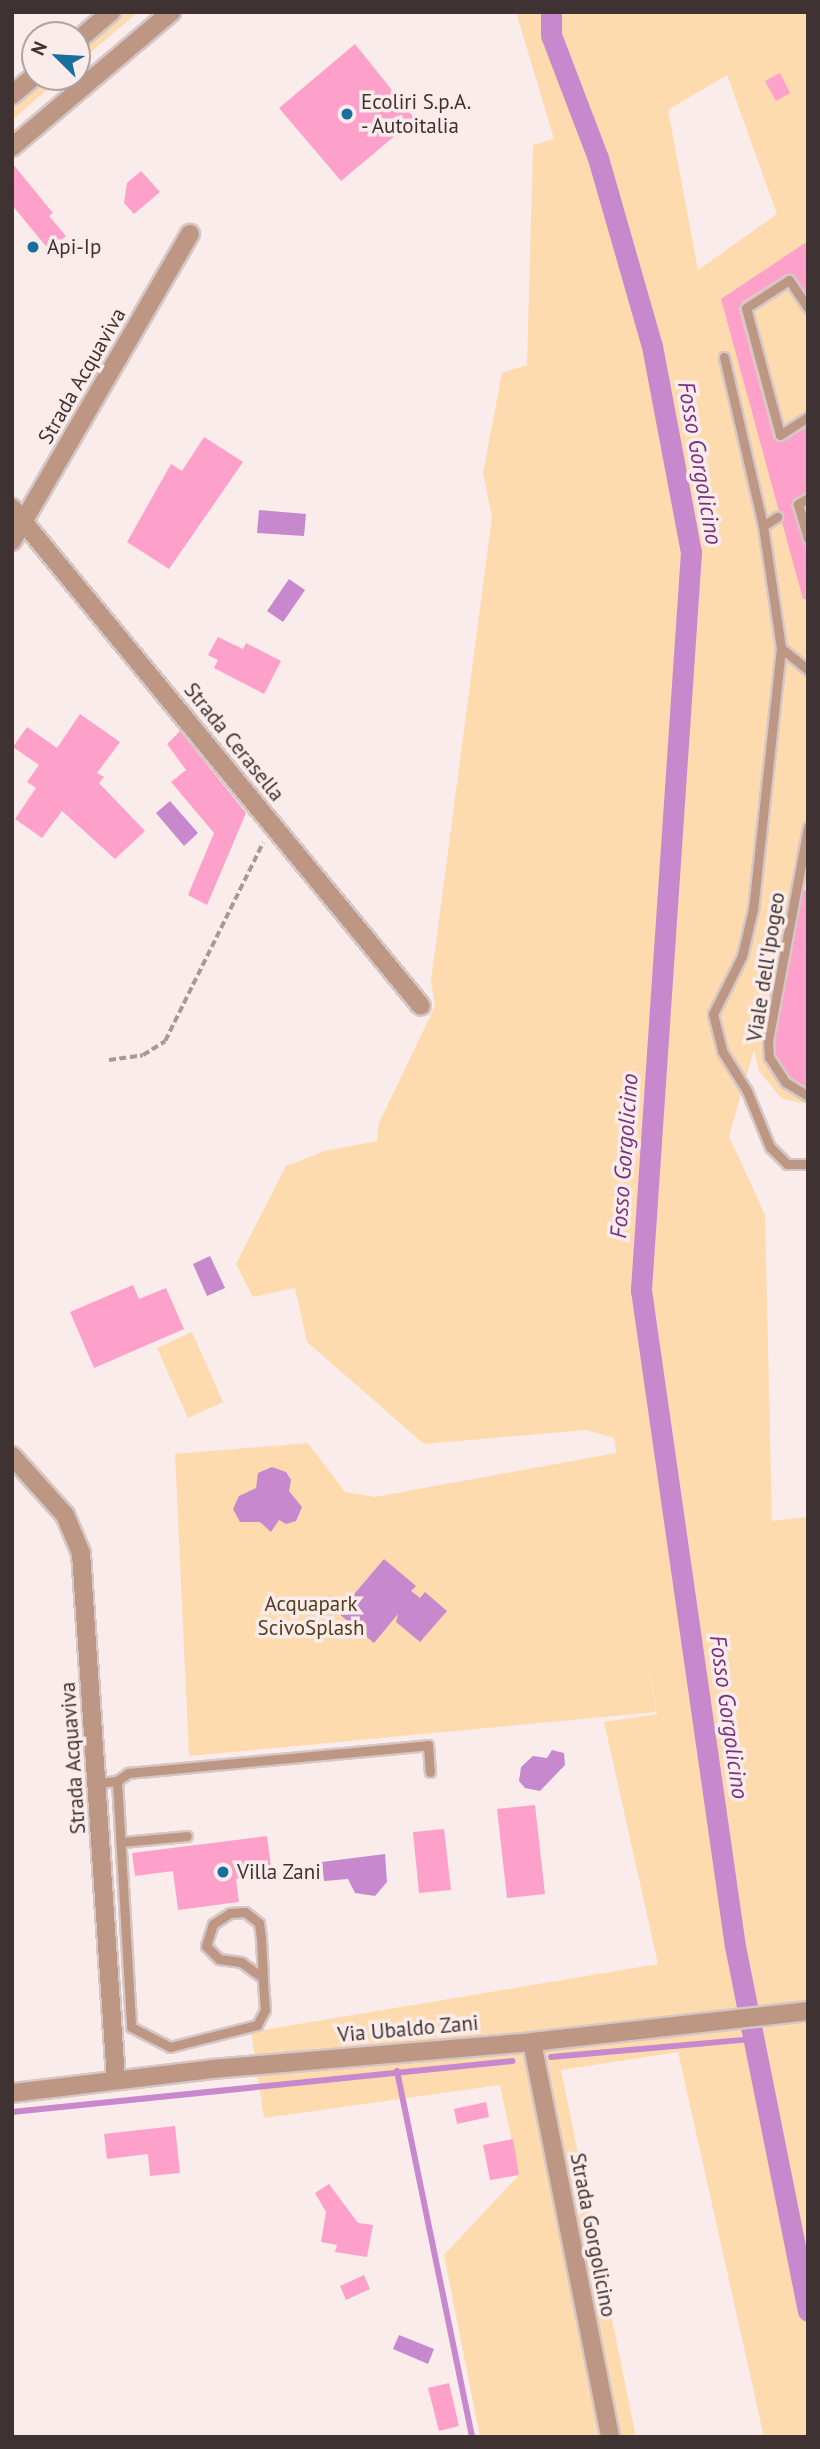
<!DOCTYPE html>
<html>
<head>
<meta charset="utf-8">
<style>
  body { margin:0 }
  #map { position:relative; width:820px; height:2449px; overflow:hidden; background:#faeceb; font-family:"PT Sans",sans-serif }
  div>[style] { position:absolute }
  .green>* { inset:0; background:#fddbaf }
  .water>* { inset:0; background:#c788ce }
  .stream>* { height:6px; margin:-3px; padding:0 3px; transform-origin:3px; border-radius:3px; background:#c788ce }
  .canal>* { height:21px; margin:-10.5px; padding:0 10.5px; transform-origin:10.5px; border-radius:10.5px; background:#c788ce }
  .building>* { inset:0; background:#fda1cb }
  .path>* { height:3.5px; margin-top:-1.75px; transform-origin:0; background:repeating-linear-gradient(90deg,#a79998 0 7px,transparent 0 10.5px) }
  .roads { filter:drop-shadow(2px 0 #d5c7c6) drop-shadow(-2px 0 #d5c7c6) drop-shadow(0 2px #d5c7c6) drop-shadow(0 -2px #d5c7c6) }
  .service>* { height:9px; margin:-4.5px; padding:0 4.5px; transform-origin:4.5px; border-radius:4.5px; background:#be9684 }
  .minor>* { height:18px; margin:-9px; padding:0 9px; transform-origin:9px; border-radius:9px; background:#be9684 }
  .tertiary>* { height:18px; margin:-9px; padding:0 9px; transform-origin:9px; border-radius:9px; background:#be9684 }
  .dots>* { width:19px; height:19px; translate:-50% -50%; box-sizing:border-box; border:4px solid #faeceb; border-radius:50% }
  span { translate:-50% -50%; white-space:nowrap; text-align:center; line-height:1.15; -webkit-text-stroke:7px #faeceb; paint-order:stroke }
  .poi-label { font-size:21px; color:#3f3232 }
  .left { translate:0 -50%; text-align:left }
  .street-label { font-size:21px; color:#3f3232 }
  .park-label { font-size:21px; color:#563e1b }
  .water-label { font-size:23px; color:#7a2f83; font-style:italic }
  .frame { position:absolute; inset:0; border:14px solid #3f3232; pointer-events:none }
  .north { position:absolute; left:21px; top:21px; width:70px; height:70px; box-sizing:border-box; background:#faeceb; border:2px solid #afa2a1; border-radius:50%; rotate:294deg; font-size:19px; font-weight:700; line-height:28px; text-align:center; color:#3f3232 }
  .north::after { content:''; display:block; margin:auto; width:24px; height:32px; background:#196e9e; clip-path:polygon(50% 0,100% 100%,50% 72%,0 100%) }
</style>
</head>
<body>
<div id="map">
  <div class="green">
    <i style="clip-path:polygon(125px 12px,138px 12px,77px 64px,77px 53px)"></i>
    <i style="clip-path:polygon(evenodd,516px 12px,808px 12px,808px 1104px,782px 1099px,759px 1071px,754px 1050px,729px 1136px,765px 1215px,772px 1521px,808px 1517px,808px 2437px,764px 2437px,678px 2052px,561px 2070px,636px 2437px,480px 2437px,444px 2255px,519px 2175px,500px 2085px,264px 2118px,251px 2032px,658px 1964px,604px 1722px,657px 1714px,648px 1657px,656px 1712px,189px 1756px,175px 1454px,308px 1443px,345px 1492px,375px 1497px,616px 1453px,614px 1438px,586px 1430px,424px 1444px,307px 1342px,295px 1288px,253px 1297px,236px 1264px,286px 1166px,325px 1151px,377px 1141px,379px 1123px,435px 1006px,431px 981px,492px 517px,483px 473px,502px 373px,527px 365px,533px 145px,554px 139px,516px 12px,727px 75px,777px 214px,698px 270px,668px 110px,727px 75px)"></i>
    <i style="clip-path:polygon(49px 77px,62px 77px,12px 120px,12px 108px)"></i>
    <i style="clip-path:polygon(192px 1332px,223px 1402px,188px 1418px,157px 1348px)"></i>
  </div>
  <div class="water">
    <i style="clip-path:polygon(259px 510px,306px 514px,304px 536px,257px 533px)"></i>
    <i style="clip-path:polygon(289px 579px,305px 590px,283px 622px,267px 611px)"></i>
    <i style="clip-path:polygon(170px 801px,198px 833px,184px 846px,156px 813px)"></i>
    <i style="clip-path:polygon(210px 1256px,225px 1288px,207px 1296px,193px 1264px)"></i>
    <i style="clip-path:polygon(272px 1467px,286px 1472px,291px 1480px,289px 1491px,302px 1507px,296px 1521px,286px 1524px,279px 1520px,271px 1532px,260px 1522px,240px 1522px,233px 1509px,239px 1496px,256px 1488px,258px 1473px)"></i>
    <i style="clip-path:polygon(384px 1559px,416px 1586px,411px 1591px,420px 1598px,425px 1592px,447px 1611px,420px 1642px,396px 1622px,398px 1614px,374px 1643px,338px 1613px)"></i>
    <i style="clip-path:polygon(552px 1750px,564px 1753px,565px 1765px,540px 1791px,525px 1788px,519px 1781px,521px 1767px,533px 1756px,547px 1758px)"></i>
    <i style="clip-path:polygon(385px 1854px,387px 1882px,375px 1896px,355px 1893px,348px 1879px,324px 1881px,322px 1862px)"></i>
    <i style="clip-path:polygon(399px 2335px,434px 2349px,428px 2364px,393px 2349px)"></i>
  </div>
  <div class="stream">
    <i style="left:551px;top:2057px;width:204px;rotate:-5.1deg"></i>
    <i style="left:397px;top:2071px;width:374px;rotate:78.4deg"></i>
    <i style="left:12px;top:2112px;width:503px;rotate:-5.82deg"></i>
  </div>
  <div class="canal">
    <i style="left:551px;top:12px;width:23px;rotate:90deg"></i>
    <i style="left:551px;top:35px;width:132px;rotate:69.1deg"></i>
    <i style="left:598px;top:158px;width:196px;rotate:74deg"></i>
    <i style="left:652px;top:346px;width:210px;rotate:79.3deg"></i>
    <i style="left:691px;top:552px;width:740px;rotate:93.88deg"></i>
    <i style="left:641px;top:1290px;width:663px;rotate:81.85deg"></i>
    <i style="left:735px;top:1946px;width:372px;rotate:78.7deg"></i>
  </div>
  <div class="building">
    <i style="clip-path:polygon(355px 44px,415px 119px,341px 181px,279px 108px)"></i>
    <i style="clip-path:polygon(780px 73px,790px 93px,776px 101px,765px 81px)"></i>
    <i style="clip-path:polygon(12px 163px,53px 213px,49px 216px,66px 236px,49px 250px,12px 205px)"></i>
    <i style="clip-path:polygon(141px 171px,160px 192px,134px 214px,124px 203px,127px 183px)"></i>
    <i style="clip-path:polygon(808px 241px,808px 295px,788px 273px,742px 302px,739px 309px,774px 439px,783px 441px,808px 425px,808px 491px,791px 505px,808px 553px,808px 599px,803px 599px,721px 299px)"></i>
    <i style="clip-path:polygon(204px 437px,243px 462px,169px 569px,127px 542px,171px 464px,182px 471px)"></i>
    <i style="clip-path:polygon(218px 637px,243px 649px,246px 643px,281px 661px,264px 694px,214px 668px,218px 660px,208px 655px)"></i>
    <i style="clip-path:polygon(80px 714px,120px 742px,97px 773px,104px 777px,99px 783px,145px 831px,115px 859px,62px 811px,42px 838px,15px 819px,36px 788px,27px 782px,39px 765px,13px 747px,27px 727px,57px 748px)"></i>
    <i style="clip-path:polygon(180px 731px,246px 813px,207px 905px,188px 895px,214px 833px,171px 782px,186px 770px,167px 744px)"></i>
    <i style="clip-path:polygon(803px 890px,808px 891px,808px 1088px,790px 1077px,776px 1055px,775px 1040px)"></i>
    <i style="clip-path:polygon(133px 1285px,139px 1299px,166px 1288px,184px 1329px,94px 1368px,70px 1312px)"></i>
    <i style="clip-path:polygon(535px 1805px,545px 1894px,507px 1898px,497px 1809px)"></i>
    <i style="clip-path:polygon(444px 1829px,451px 1890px,419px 1893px,413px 1832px)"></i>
    <i style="clip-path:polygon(267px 1836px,272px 1874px,236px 1879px,239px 1902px,178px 1910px,173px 1871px,135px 1876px,132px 1853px)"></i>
    <i style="clip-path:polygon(486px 2102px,489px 2117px,457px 2124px,454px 2109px)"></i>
    <i style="clip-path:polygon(175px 2126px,180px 2173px,150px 2176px,148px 2154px,107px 2159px,104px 2134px)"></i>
    <i style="clip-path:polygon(513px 2139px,519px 2175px,490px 2180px,483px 2145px)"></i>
    <i style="clip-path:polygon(329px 2184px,358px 2223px,373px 2225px,367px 2257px,335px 2252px,337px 2245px,321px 2242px,326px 2212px,315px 2193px)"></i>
    <i style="clip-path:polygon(364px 2275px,370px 2289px,346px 2300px,340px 2286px)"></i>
    <i style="clip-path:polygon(449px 2383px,459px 2426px,439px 2431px,428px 2388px)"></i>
  </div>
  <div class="path">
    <i style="left:109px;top:1060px;width:34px;rotate:-8deg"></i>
    <i style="left:143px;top:1055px;width:26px;rotate:-32deg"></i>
    <i style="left:165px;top:1041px;width:221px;rotate:-63.7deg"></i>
  </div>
  <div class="roads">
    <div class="service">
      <i style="left:808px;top:308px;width:34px;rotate:-124deg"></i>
      <i style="left:789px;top:280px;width:51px;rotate:146.9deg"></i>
      <i style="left:746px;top:308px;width:131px;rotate:75deg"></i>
      <i style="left:780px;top:435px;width:33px;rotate:-33deg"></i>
      <i style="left:724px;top:357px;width:173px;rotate:77deg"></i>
      <i style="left:763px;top:526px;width:123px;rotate:81.6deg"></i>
      <i style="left:781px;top:648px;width:35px;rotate:39deg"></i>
      <i style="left:808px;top:498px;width:12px;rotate:149deg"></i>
      <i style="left:798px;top:504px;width:36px;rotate:74deg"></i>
      <i style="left:763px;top:526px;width:17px;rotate:-33deg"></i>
      <i style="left:781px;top:648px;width:262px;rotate:96.1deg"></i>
      <i style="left:753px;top:909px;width:48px;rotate:103.2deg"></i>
      <i style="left:742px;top:956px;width:65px;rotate:116.6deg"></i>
      <i style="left:713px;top:1014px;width:38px;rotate:76deg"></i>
      <i style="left:722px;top:1051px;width:47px;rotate:58deg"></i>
      <i style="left:747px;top:1091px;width:61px;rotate:67.7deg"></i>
      <i style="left:770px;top:1147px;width:24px;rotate:45deg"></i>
      <i style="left:787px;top:1164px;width:21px"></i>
      <i style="left:808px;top:827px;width:217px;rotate:100.6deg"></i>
      <i style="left:768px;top:1040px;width:17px;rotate:87deg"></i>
      <i style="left:769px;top:1057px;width:30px;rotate:57deg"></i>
      <i style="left:785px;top:1082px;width:27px;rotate:31deg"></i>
      <i style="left:117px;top:1781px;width:14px;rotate:-36deg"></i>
      <i style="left:128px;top:1773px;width:301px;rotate:-5.3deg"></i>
      <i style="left:428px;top:1745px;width:27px;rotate:86deg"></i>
      <i style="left:97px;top:1783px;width:20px;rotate:-6deg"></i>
      <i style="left:117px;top:1781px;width:246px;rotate:86.7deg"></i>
      <i style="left:131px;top:2027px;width:44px;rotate:27.1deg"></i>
      <i style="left:170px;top:2047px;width:90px;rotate:-14.2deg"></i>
      <i style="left:257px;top:2025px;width:17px;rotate:-62deg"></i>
      <i style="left:265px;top:2010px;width:32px;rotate:-94deg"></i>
      <i style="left:263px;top:1978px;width:40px;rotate:-92.9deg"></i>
      <i style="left:261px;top:1938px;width:15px;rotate:-98deg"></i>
      <i style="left:259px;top:1923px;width:18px;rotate:-142deg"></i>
      <i style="left:245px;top:1912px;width:15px;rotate:176deg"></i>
      <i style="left:230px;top:1913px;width:20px;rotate:147deg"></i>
      <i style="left:213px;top:1924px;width:23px;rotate:108deg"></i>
      <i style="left:206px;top:1946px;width:18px;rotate:45deg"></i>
      <i style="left:219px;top:1959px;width:22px;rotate:8deg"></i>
      <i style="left:241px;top:1962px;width:27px;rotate:36deg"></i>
      <i style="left:121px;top:1842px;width:66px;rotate:-5.2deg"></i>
    </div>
    <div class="minor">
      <i style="left:12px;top:508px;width:644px;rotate:50.6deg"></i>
      <i style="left:12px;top:541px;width:355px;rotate:-59.9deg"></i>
      <i style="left:12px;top:1456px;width:79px;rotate:48.1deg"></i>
      <i style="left:65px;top:1515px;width:41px;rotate:67.2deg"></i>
      <i style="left:81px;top:1553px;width:528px;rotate:86.2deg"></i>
      <i style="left:532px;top:2042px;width:403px;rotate:78.8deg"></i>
      <i style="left:12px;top:2093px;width:201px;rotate:-6.8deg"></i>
      <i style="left:212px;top:2069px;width:321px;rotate:-4.8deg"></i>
      <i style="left:532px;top:2042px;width:278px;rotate:-6.4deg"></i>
    </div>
    <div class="tertiary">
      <i style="left:77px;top:41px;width:45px;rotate:-40.5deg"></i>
      <i style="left:12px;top:95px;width:30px;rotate:-40deg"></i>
      <i style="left:12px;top:147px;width:209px;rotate:-40.3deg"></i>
    </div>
  </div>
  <div class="dots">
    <i style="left:347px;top:114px;background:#196e9e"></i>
    <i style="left:33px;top:247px;background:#196e9e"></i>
    <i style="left:223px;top:1872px;background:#196e9e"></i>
  </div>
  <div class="poi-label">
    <span class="left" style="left:361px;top:114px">Ecoliri S.p.A.<br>- Autoitalia</span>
    <span class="left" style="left:47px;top:247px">Api-Ip</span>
    <span class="left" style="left:237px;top:1872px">Villa Zani</span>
  </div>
  <div class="street-label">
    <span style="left:82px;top:376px;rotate:-60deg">Strada Acquaviva</span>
    <span style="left:234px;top:742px;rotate:51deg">Strada Cerasella</span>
    <span style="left:766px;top:967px;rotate:-81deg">Viale dell'Ipogeo</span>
    <span style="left:73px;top:1758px;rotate:-94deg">Strada Acquaviva</span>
    <span style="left:408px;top:2029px;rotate:-5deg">Via Ubaldo Zani</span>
    <span style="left:593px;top:2235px;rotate:79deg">Strada Gorgolicino</span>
  </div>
  <div class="park-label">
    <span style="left:311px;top:1616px">Acquapark<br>ScivoSplash</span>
  </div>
  <div class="water-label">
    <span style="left:700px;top:463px;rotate:80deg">Fosso Gorgolicino</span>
    <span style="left:624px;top:1156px;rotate:-86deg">Fosso Gorgolicino</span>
    <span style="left:729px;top:1717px;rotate:82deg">Fosso Gorgolicino</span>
  </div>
  <div class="frame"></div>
  <div class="north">N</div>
</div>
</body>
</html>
